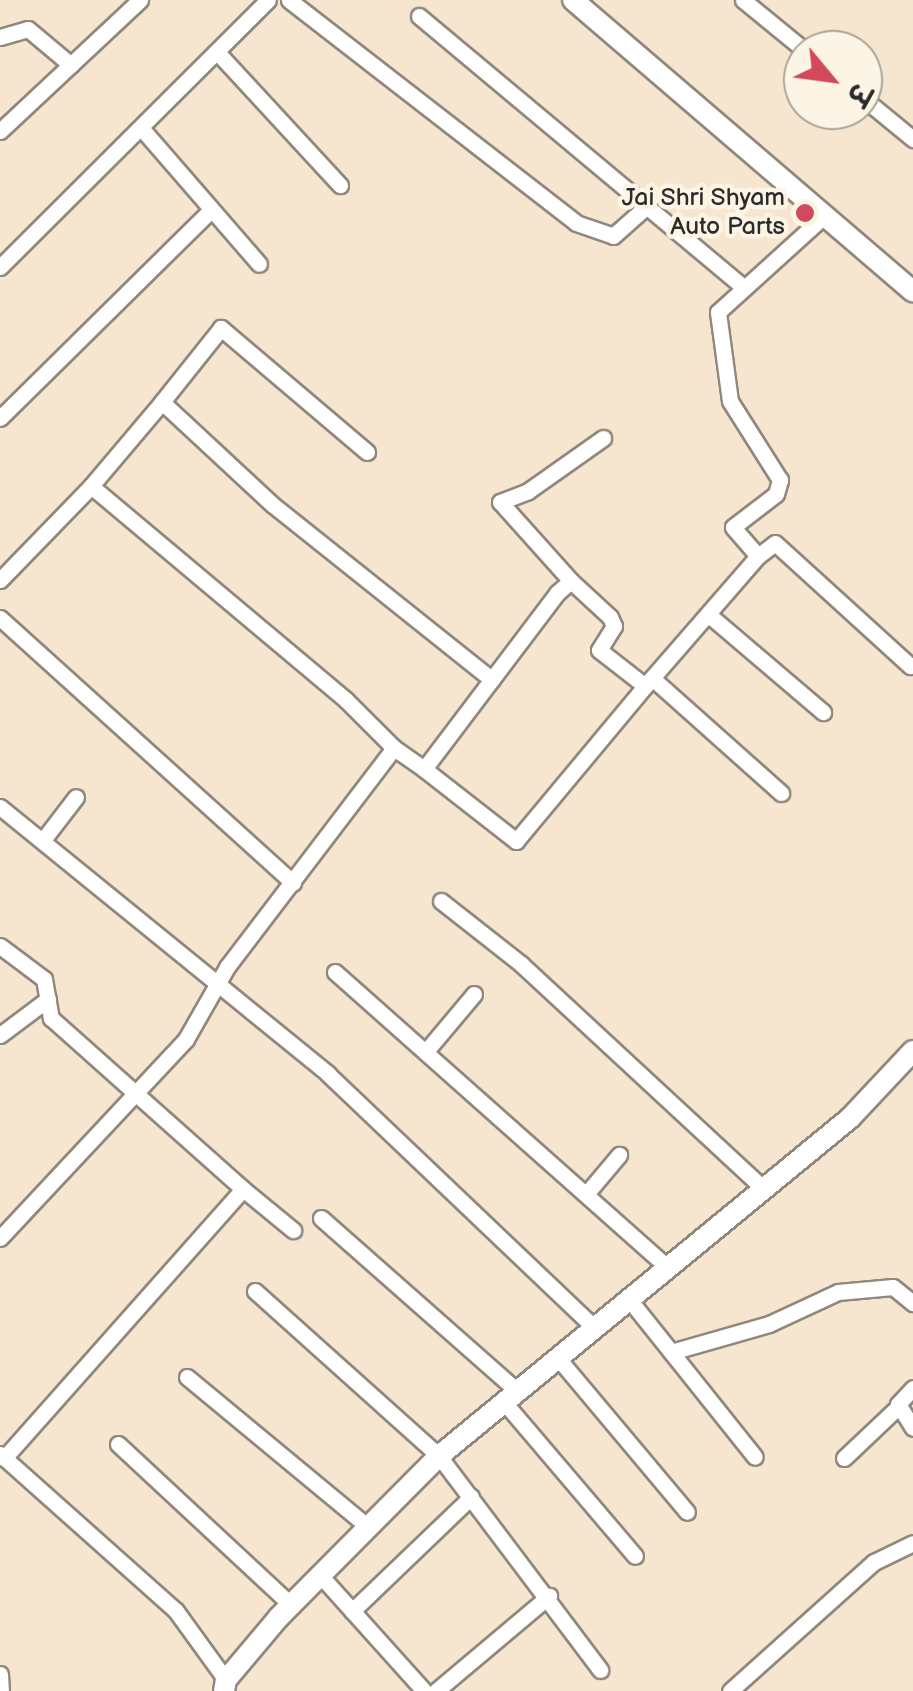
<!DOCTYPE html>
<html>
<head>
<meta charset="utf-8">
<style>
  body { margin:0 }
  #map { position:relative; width:913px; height:1691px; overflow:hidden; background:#f7e6cf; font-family:"Balsamiq Sans","Playpen Sans Deva",sans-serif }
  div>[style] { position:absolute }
  .roads { filter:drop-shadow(2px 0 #91887d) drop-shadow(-2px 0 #91887d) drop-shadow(0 2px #91887d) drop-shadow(0 -2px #91887d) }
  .street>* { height:15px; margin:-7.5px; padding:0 7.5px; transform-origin:7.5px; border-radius:7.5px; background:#fff }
  .secondary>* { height:20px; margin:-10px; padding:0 10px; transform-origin:10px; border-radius:10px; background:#fff }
  .dots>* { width:28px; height:28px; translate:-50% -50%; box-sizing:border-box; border:5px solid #fcf5e5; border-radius:50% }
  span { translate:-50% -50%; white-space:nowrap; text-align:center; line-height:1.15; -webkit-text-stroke:9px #fcf5e5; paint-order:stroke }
  .poi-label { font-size:25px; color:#2b2b2b }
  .right { translate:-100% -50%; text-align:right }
  .north { position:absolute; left:783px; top:30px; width:100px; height:100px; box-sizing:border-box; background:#fcf5e5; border:2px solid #a8a49b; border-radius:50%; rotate:119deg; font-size:28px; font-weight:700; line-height:40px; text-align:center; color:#2b2b2b }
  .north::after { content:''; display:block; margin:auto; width:35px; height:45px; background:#d1495b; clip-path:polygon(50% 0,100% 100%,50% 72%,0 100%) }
</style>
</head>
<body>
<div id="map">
  <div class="roads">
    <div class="street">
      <i style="left:289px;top:0;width:363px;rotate:37.8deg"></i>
      <i style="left:576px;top:223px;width:39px;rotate:19deg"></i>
      <i style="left:613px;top:236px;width:45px;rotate:-41.4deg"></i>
      <i style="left:743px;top:0;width:79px;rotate:39.3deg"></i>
      <i style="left:419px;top:16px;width:421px;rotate:39.9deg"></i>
      <i style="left:0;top:37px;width:29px;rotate:-16deg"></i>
      <i style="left:28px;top:29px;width:56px;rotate:39.9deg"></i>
      <i style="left:218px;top:53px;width:180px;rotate:47.3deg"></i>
      <i style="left:863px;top:98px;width:65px;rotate:39.4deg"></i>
      <i style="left:143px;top:130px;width:177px;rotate:49.1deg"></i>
      <i style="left:0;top:131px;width:192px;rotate:-43.1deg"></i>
      <i style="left:0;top:267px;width:378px;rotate:-44.9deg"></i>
      <i style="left:162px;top:402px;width:110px;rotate:130.2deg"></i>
      <i style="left:91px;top:486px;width:333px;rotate:40deg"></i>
      <i style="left:346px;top:700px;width:68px;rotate:45deg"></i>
      <i style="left:0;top:418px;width:296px;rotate:-44.6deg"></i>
      <i style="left:367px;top:452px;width:192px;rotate:-139.7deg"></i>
      <i style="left:221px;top:328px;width:95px;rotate:128.6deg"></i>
      <i style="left:162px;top:402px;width:151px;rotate:42.9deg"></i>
      <i style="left:273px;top:505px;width:280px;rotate:38.6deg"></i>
      <i style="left:758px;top:556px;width:21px;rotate:-37deg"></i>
      <i style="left:775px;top:543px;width:183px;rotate:42.3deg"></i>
      <i style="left:0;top:580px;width:131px;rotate:-45.9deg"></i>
      <i style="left:571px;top:581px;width:106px;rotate:-131.9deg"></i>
      <i style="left:500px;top:502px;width:30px;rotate:-21deg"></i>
      <i style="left:528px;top:491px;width:92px;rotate:-35.2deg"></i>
      <i style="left:709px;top:615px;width:150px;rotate:40.4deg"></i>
      <i style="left:0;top:618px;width:395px;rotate:42.1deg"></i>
      <i style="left:652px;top:678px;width:173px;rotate:41.7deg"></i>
      <i style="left:424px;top:769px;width:117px;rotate:38deg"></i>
      <i style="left:516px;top:841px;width:202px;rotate:-50.2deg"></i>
      <i style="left:0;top:807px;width:423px;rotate:39.1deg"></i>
      <i style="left:328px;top:1074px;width:367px;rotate:43.6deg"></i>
      <i style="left:43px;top:840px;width:54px;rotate:-52.5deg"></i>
      <i style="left:441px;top:901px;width:102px;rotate:38.2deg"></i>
      <i style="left:521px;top:964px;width:330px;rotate:42.8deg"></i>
      <i style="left:0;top:946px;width:55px;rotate:36.9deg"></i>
      <i style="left:44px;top:979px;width:40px;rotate:80deg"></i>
      <i style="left:51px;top:1018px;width:257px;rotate:41.7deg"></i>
      <i style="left:243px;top:1189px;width:360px;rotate:131.6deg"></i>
      <i style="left:335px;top:972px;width:444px;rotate:41.6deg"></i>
      <i style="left:0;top:1035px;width:60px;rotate:-36.9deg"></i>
      <i style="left:427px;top:1050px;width:73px;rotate:-50deg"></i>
      <i style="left:243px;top:1189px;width:65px;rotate:39.4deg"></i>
      <i style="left:587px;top:1193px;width:50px;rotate:-49.9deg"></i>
      <i style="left:321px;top:1218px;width:261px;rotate:41.4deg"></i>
      <i style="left:0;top:1238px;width:272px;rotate:-46.9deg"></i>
      <i style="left:186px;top:1039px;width:83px;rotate:-60.3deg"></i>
      <i style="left:227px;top:967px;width:275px;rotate:-52.7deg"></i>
      <i style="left:394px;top:748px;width:37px;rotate:35deg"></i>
      <i style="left:424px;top:769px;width:221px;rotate:-52.9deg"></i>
      <i style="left:557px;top:593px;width:18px;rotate:-41deg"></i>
      <i style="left:571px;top:581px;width:53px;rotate:42.7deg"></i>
      <i style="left:610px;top:617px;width:10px;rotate:66deg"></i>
      <i style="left:614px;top:626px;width:28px;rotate:122deg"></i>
      <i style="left:599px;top:650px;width:58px;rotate:38deg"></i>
      <i style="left:645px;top:686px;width:172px;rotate:-49deg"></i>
      <i style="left:758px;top:556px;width:38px;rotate:-131deg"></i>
      <i style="left:733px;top:527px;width:54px;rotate:-37.5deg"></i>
      <i style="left:776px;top:494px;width:15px;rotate:-74deg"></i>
      <i style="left:780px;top:480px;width:93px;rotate:-122.3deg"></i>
      <i style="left:730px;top:401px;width:90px;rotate:-97.7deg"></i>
      <i style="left:718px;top:312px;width:143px;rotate:-42.2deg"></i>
      <i style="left:255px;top:1291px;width:247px;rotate:41.9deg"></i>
      <i style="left:439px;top:1456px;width:268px;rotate:53deg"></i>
      <i style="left:628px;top:1298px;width:203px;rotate:51.4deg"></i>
      <i style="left:671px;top:1352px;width:102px;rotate:-15.9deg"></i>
      <i style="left:769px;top:1324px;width:76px;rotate:-24.9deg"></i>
      <i style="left:838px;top:1292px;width:55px;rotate:-5.2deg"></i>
      <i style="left:893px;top:1287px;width:26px;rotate:39deg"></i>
      <i style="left:557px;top:1357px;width:202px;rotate:50deg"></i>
      <i style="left:187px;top:1377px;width:234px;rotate:39.6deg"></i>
      <i style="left:913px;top:1388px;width:22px;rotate:133deg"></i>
      <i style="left:898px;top:1404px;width:28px;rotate:58deg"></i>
      <i style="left:504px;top:1402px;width:202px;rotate:49.6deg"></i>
      <i style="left:118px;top:1444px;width:236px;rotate:42.9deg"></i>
      <i style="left:0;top:1454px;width:236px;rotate:41.7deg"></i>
      <i style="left:176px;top:1611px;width:85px;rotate:54.1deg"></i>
      <i style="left:844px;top:1458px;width:74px;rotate:-43.4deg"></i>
      <i style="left:320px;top:1575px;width:156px;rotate:48.1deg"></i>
      <i style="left:352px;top:1611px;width:165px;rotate:-43.8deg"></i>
      <i style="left:0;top:1674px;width:17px;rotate:87deg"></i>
      <i style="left:436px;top:1691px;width:148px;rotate:-40.1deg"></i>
      <i style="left:730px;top:1691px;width:193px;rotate:-41.9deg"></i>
      <i style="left:874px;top:1562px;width:43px;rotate:-26deg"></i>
    </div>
    <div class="secondary">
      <i style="left:573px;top:0;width:448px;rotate:40.6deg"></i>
      <i style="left:224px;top:1691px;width:11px;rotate:-80deg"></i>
      <i style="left:226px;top:1680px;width:82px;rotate:-49.9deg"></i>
      <i style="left:279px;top:1617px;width:227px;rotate:-45.2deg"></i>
      <i style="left:439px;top:1456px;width:532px;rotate:-39.43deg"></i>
      <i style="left:850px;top:1118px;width:92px;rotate:-46.8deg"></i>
    </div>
  </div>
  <div class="dots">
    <i style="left:805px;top:213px;background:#d1495b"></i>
  </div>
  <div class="poi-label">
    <span class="right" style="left:785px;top:213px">Jai Shri Shyam<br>Auto Parts</span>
  </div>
  <div class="north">उ</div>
</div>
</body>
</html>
